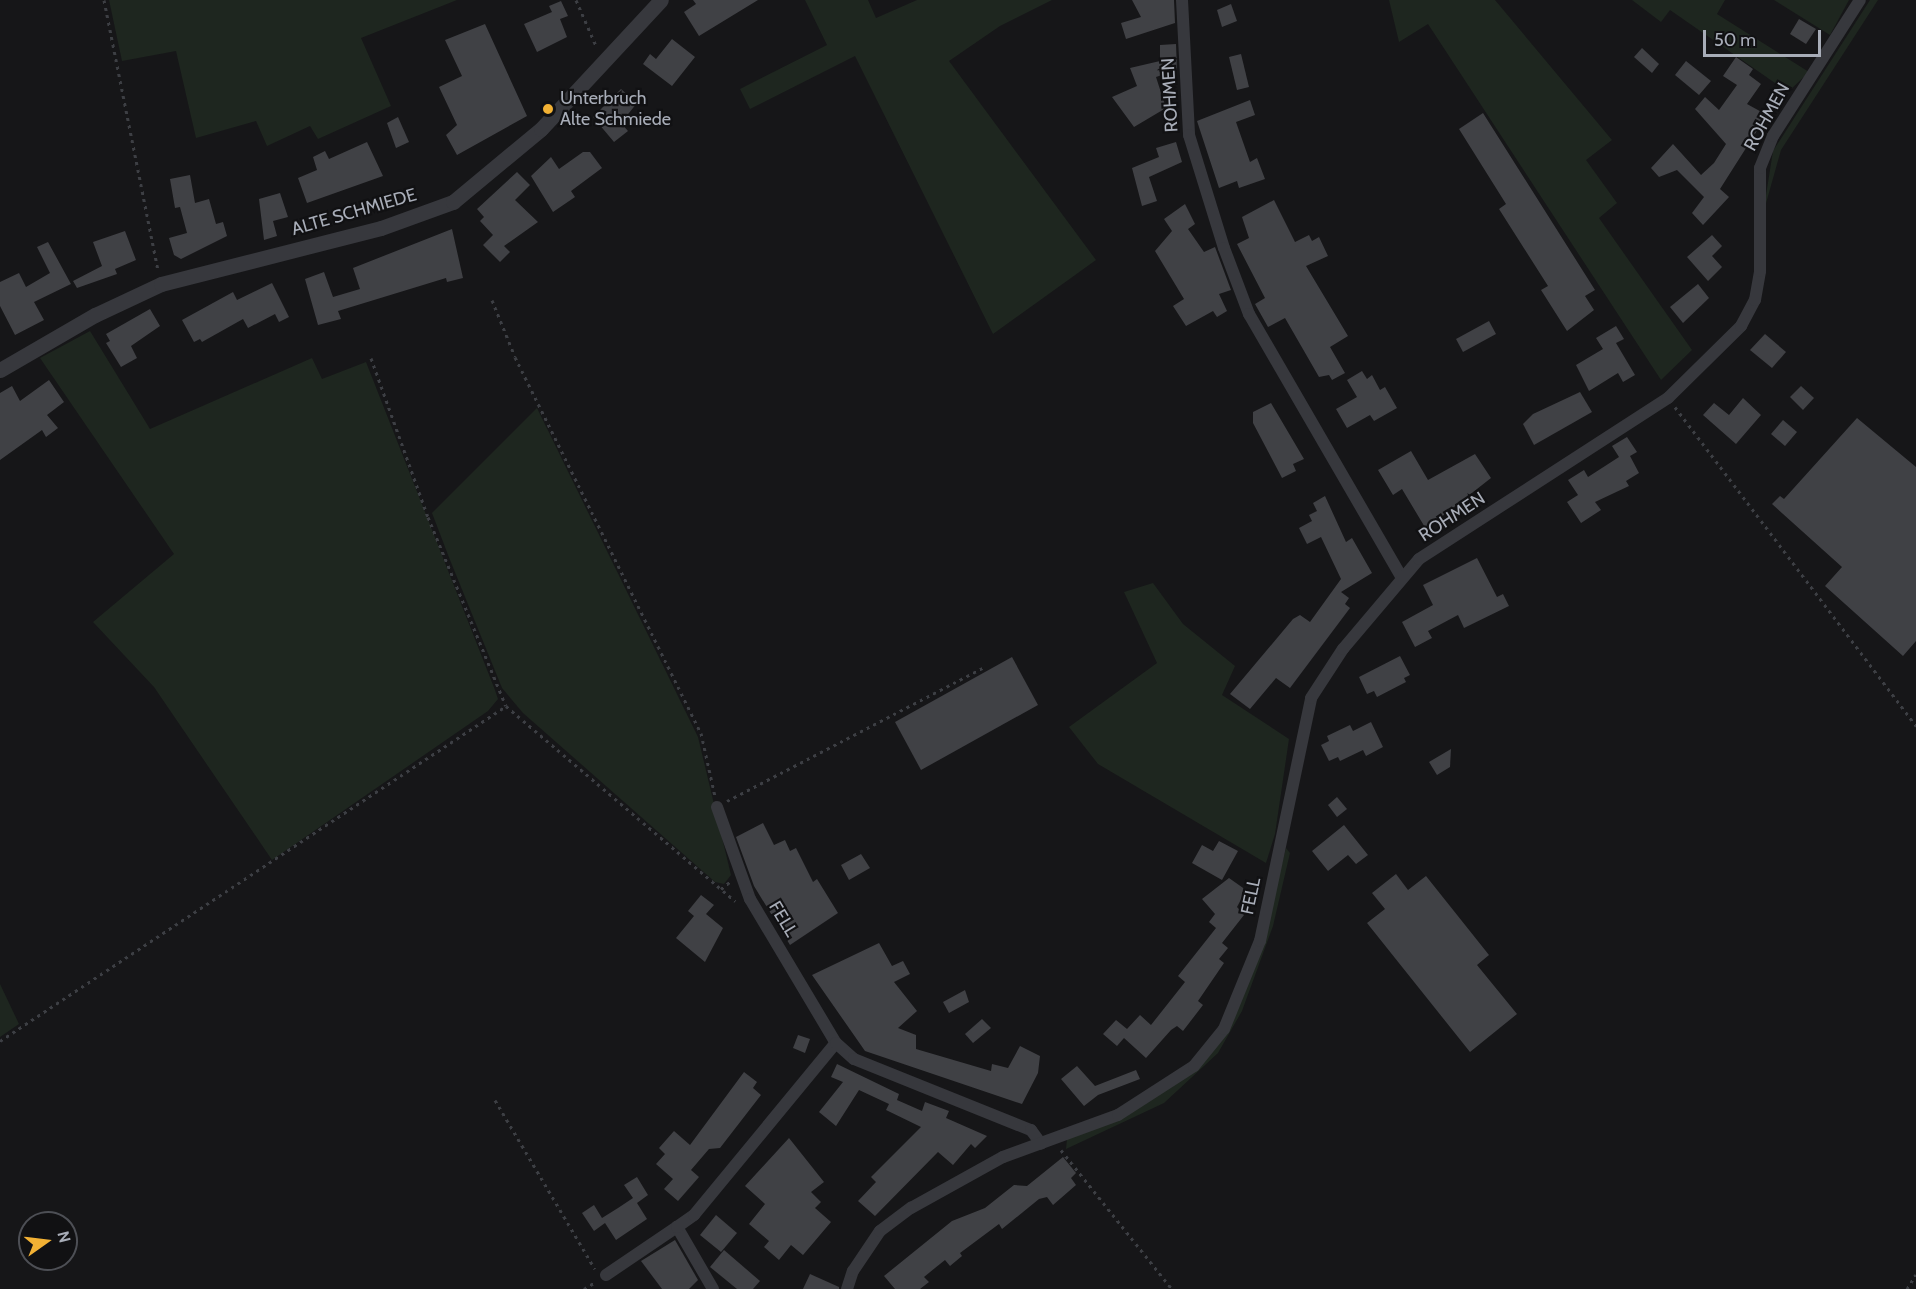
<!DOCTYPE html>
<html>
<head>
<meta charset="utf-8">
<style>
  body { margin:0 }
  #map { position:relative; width:1916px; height:1289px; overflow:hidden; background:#161618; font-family:Cabin,sans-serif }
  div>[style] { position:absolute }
  .green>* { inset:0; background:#1e261f }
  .building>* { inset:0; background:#404145 }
  .path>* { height:3px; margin-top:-1.5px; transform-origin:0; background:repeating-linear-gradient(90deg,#3d3f44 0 3px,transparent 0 7.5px) }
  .minor>* { height:12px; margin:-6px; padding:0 6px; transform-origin:6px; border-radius:6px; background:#37383d }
  .tertiary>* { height:15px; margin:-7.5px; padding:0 7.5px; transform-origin:7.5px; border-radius:7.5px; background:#37383d }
  .dots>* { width:16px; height:16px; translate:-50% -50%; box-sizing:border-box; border:3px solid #111113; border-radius:50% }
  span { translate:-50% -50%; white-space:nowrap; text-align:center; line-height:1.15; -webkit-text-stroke:4.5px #111113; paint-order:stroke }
  .street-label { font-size:18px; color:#a8adb8 }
  .poi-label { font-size:18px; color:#a8adb8 }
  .left { translate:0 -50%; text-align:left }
  .north { position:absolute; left:18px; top:1211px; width:60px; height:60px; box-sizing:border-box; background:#111113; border:2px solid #4d4f55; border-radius:50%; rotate:76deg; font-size:16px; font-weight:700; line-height:24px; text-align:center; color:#a8adb8 }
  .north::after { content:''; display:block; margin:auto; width:21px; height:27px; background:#f2b134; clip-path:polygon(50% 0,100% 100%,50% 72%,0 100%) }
  .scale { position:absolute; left:1703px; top:30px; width:118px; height:27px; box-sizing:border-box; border:3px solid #a8adb8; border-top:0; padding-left:8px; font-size:18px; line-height:21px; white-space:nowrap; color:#a8adb8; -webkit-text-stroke:4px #111113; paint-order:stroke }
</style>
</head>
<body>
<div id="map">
  <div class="green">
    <i style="clip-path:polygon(109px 0,457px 0,361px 38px,391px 106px,318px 139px,310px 126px,267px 146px,256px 121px,196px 138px,176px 51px,122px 61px)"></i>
    <i style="clip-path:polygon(805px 0,868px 0,876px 18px,917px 0,1052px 0,1000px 26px,949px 61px,1096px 260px,993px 334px,855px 56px,750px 109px,740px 89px,827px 45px)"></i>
    <i style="clip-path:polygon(1389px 0,1495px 0,1612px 140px,1586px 160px,1617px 203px,1599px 218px,1692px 350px,1661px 380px,1428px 24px,1399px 42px)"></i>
    <i style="clip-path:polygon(1632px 0,1725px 0,1717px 14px,1809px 72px,1788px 92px,1670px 10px,1661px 22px)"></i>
    <i style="clip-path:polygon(1774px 0,1849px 0,1830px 35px)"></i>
    <i style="clip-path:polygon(1870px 0,1878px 0,1781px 150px,1763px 214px,1773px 151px)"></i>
    <i style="clip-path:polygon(90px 331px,150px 429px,312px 358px,322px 379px,366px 362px,495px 690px,498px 699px,488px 711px,272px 860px,154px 687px,93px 622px,174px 554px,40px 358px)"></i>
    <i style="clip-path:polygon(537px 408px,698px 737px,731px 875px,724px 884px,715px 882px,523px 713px,502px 688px,450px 560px,432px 513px)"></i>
    <i style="clip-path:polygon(1153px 583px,1183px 624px,1235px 666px,1222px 695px,1289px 739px,1275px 834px,1266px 863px,1098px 764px,1069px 727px,1157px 663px,1124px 592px)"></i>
    <i style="clip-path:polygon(1286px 848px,1290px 853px,1273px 926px,1242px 1011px,1218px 1053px,1164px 1103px,1066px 1149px,1067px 1139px,1126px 1113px,1211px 1048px,1269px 914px)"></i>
    <i style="clip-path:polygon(0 984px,19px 1024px,0 1037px)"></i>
  </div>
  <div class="building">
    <i style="clip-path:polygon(693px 0,758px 0,699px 36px,684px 12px,696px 4px)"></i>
    <i style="clip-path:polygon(1132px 0,1174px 0,1175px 23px,1126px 39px,1121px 23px,1141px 17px)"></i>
    <i style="clip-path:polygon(561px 1px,568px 16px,560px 19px,567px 37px,537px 52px,524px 24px,552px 12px,549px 6px)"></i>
    <i style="clip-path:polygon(1231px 4px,1237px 21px,1222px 27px,1217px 10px)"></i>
    <i style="clip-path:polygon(1799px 19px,1816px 29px,1806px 44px,1790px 34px)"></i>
    <i style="clip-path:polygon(485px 24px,527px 116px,457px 155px,446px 135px,457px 125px,439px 87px,462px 76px,445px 40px)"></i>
    <i style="clip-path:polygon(672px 39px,695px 57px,672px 86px,643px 64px,650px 54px,656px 59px)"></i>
    <i style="clip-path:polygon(1176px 44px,1177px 70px,1156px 77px,1166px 108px,1134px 127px,1112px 97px,1137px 86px,1130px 68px,1160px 61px,1160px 45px)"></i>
    <i style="clip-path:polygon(1642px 48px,1659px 64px,1652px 73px,1634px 57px)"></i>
    <i style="clip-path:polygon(1241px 54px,1249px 87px,1237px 90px,1229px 57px)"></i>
    <i style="clip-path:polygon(1736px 57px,1753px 69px,1749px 75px,1761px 84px,1747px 104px,1767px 115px,1720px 189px,1729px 197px,1703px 225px,1692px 213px,1704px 197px,1677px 170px,1659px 177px,1651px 168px,1673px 144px,1701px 175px,1714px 163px,1726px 144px,1695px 109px,1705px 97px,1719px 110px,1737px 85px,1723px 76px)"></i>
    <i style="clip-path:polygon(1686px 61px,1711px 81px,1699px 95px,1675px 75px)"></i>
    <i style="clip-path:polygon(621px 89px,637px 103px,621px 123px,628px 131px,614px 142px,593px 117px)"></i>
    <i style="clip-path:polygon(1250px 100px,1255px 115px,1236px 122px,1250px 162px,1257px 158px,1265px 179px,1239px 188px,1237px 181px,1219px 188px,1197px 121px)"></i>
    <i style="clip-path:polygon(1483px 113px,1595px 290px,1585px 296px,1594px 310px,1567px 331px,1541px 290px,1548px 286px,1499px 209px,1506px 204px,1459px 129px)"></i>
    <i style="clip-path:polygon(398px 117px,409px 142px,396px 148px,387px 123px)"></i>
    <i style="clip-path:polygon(367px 142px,383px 176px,307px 203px,298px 178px,317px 170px,313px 157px,325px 151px,329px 159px)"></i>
    <i style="clip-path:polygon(1176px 142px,1182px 162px,1149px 177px,1157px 201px,1142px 206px,1132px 168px,1159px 157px,1156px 148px)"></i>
    <i style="clip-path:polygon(583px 152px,590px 152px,602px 168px,571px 191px,575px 197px,553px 212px,531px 176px,551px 157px,559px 169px)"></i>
    <i style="clip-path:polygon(517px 172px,530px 185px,515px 200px,538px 222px,504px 246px,510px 252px,500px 262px,483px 245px,493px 235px,480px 221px,484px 217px,477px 209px)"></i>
    <i style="clip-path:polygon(190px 175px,195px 203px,209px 199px,216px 224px,223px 222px,227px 236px,181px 259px,174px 255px,169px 238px,187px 233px,180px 207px,175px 208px,170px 179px)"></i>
    <i style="clip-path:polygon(280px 193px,288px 217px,273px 221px,277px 236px,264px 240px,259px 199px)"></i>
    <i style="clip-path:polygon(1274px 200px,1295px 242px,1309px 235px,1312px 241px,1319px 237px,1328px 256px,1306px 266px,1348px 336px,1330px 347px,1345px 373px,1332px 380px,1329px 375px,1319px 377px,1285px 318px,1268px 327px,1255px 304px,1265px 298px,1237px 244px,1249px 238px,1242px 217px)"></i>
    <i style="clip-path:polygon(1185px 204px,1195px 224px,1188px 229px,1204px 252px,1215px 247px,1231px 290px,1219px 294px,1227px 311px,1217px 317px,1213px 311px,1186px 326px,1173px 306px,1184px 299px,1155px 251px,1172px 231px,1164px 219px)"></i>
    <i style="clip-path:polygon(452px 229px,463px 278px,447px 282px,446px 278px,338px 311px,341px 319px,318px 325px,305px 279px,324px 272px,333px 297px,360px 289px,353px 268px)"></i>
    <i style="clip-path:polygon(125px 231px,136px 260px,115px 269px,117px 274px,77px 288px,73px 281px,102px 266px,93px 242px)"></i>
    <i style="clip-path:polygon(1712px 235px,1722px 246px,1712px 256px,1722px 267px,1708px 281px,1687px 257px)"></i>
    <i style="clip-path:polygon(48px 242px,71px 284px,34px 302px,44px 320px,15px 335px,0 306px,0 282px,19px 273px,26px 287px,50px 273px,37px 247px)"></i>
    <i style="clip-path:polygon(272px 283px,289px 317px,279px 322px,275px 314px,248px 328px,243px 319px,202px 342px,200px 339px,194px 342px,182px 320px,233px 292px,237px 300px)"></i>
    <i style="clip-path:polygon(1698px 284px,1709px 298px,1683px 323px,1670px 307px)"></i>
    <i style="clip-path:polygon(150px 309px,160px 326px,131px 346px,137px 358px,121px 367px,106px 343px,110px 341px,106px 334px)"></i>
    <i style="clip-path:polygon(1489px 321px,1496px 334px,1463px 352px,1456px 339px)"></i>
    <i style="clip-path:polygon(1616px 326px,1624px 339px,1616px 343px,1635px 375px,1623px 382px,1618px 373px,1589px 391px,1576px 365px,1603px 349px,1596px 338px)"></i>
    <i style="clip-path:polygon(1765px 334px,1786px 352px,1772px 368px,1750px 350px)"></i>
    <i style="clip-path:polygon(1362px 371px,1367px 379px,1372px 375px,1380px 390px,1385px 387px,1397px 408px,1374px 421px,1370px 415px,1347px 428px,1336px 409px,1357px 397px,1347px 380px)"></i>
    <i style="clip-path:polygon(49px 380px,64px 402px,47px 415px,58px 428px,46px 437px,42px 430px,0 460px,0 393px,12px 386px,20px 401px)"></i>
    <i style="clip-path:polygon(1801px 386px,1814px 398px,1803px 410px,1790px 397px)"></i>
    <i style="clip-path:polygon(1580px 392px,1592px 412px,1534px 445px,1523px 424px,1533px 414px)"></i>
    <i style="clip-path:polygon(1743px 398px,1761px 415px,1736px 444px,1703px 415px,1714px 403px,1729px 415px)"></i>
    <i style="clip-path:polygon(1271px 403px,1304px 459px,1293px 464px,1296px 471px,1282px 478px,1253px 423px,1253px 412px)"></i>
    <i style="clip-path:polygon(1857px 418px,1916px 467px,1916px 641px,1903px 656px,1825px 586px,1842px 567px,1772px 504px,1780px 496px,1784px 499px)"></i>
    <i style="clip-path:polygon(1783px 420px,1797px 432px,1785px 446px,1771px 434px)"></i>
    <i style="clip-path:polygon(1627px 437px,1637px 452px,1630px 456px,1639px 473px,1626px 481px,1629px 486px,1595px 502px,1601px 510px,1581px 523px,1567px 502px,1578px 495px,1568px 480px,1584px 470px,1588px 477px,1619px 457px,1612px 446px)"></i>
    <i style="clip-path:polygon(1411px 451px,1428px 480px,1475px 454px,1491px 478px,1426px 529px,1402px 489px,1393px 495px,1378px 470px)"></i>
    <i style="clip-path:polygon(1325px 496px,1346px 542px,1352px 538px,1372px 573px,1341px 592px,1349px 598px,1345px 604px,1350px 608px,1290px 688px,1276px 678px,1250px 709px,1230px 694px,1293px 619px,1300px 615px,1310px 622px,1341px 579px,1321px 537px,1307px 544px,1299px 528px,1312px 521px,1309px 515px,1317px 511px,1313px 503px)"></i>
    <i style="clip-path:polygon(1477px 558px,1497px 597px,1503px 594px,1509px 606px,1464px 628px,1458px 615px,1428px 631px,1432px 638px,1415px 647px,1402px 622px,1433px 605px,1423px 585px)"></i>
    <i style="clip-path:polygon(1400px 656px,1410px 675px,1404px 678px,1406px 682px,1377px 697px,1374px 691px,1367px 694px,1359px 677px)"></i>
    <i style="clip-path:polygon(1012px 657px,1038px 705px,921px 770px,895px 722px)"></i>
    <i style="clip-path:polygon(1371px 722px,1383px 747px,1366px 756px,1363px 750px,1340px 761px,1338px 757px,1329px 761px,1321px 745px,1329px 741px,1327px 736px,1350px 725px,1353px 731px)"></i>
    <i style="clip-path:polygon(1451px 749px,1450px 767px,1437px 775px,1429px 762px)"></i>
    <i style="clip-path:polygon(1337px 797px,1347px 809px,1337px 817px,1328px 805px)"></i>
    <i style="clip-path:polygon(763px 823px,774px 845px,785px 840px,790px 851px,796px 848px,813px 882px,817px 879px,838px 913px,790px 945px,754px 886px,736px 837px)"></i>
    <i style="clip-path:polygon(1344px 825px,1368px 855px,1356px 864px,1348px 855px,1328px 871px,1312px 851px)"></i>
    <i style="clip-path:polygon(1219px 841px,1238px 851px,1222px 880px,1192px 863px,1202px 845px,1213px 851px)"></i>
    <i style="clip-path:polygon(861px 854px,870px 868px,849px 880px,841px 865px)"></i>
    <i style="clip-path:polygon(1396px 874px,1408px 890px,1426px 876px,1489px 955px,1477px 965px,1517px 1014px,1470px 1052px,1367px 923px,1385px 909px,1372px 893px)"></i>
    <i style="clip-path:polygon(1229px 878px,1246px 890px,1237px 907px,1244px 915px,1222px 943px,1228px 948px,1219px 959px,1224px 963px,1198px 1001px,1203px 1005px,1183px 1031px,1177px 1026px,1171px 1030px,1146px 1058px,1124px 1038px,1117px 1046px,1103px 1034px,1116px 1020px,1127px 1029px,1140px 1015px,1151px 1025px,1185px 982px,1178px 976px,1216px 928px,1209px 922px,1215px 914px,1202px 899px)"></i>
    <i style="clip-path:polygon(701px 895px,714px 905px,706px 914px,723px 928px,705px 962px,676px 938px,694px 916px,688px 911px)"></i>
    <i style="clip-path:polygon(879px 943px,892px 966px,903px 961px,910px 974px,894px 982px,917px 1011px,898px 1028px,916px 1035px,916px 1049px,991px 1071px,992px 1064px,1008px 1068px,1020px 1046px,1040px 1056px,1038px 1073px,1022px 1104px,865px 1051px,812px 975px)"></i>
    <i style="clip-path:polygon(965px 990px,969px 1002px,949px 1013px,943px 1002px)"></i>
    <i style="clip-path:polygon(982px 1019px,991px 1028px,973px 1043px,965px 1034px)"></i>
    <i style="clip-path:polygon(798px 1035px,810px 1039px,805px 1053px,793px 1048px)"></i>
    <i style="clip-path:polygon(837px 1064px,899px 1094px,897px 1100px,922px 1111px,925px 1102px,949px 1111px,946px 1118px,987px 1136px,975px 1148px,971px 1144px,953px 1165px,938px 1152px,875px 1216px,858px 1201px,876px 1182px,871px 1177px,921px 1127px,886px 1110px,889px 1104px,859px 1090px,836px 1126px,819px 1112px,843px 1082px,831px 1077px)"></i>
    <i style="clip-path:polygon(1077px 1066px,1095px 1086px,1136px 1070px,1140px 1079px,1098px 1095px,1084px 1106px,1061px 1079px)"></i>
    <i style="clip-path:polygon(744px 1072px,757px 1082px,753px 1088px,761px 1095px,720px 1148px,709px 1149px,691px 1170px,699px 1177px,678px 1201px,664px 1189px,673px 1179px,656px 1164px,665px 1154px,659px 1148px,674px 1131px,690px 1145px)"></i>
    <i style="clip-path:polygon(789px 1138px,824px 1182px,811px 1192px,821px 1202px,815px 1208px,831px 1222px,803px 1255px,791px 1245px,779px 1260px,764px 1247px,769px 1241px,749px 1224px,765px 1204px,745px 1186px)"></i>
    <i style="clip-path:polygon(1063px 1157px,1076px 1173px,1071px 1178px,1076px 1185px,1053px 1205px,1047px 1197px,1039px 1199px,1002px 1229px,999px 1224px,960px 1253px,962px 1256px,950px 1266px,945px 1260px,935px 1268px,924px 1277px,929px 1282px,920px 1289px,895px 1289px,884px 1276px,952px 1221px,985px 1208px,1014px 1185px,1027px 1186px)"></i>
    <i style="clip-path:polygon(637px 1177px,648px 1195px,637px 1203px,647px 1219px,616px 1240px,605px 1223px,594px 1231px,582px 1213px,594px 1205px,602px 1218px,618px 1208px,633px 1198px,624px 1185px)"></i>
    <i style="clip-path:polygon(716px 1215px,737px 1233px,721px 1252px,700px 1235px)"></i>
    <i style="clip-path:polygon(675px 1240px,698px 1280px,689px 1289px,662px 1289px,641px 1261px)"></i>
    <i style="clip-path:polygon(724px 1250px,760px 1281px,753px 1289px,737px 1289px,710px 1267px)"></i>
    <i style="clip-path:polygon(810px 1274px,839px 1287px,839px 1289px,803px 1289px)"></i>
  </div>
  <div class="path">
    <i style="left:104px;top:0;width:276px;rotate:78.7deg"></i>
    <i style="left:576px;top:0;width:52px;rotate:66.4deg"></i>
    <i style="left:492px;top:300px;width:61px;rotate:68deg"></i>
    <i style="left:515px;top:357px;width:419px;rotate:63.7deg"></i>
    <i style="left:701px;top:733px;width:65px;rotate:77.5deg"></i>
    <i style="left:371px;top:358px;width:169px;rotate:70.3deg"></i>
    <i style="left:428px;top:517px;width:204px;rotate:67.6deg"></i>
    <i style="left:506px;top:706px;width:301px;rotate:40.4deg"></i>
    <i style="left:1675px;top:407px;width:400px;rotate:52.9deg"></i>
    <i style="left:727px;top:801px;width:288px;rotate:-27.5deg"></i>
    <i style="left:721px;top:889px;width:13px;rotate:-39deg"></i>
    <i style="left:0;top:1041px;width:607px;rotate:-33.51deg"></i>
    <i style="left:495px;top:1100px;width:196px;rotate:59.4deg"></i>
    <i style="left:1061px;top:1150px;width:178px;rotate:51.4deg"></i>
    <i style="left:584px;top:1289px;width:13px;rotate:-32deg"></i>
    <i style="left:1907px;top:1289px;width:17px;rotate:-59deg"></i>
  </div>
  <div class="minor">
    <i style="left:1182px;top:0;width:135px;rotate:87deg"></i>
    <i style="left:1189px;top:135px;width:118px;rotate:72.8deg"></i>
    <i style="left:1224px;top:248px;width:71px;rotate:69.3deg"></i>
    <i style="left:1249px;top:314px;width:305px;rotate:59.9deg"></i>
    <i style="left:717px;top:807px;width:98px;rotate:70.3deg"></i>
    <i style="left:750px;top:899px;width:168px;rotate:59.2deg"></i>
    <i style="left:606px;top:1275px;width:86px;rotate:-34.1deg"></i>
    <i style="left:713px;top:1289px;width:72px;rotate:-120.1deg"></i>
    <i style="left:677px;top:1227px;width:21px;rotate:-35deg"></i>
    <i style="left:694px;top:1215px;width:223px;rotate:-50.5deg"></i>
    <i style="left:836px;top:1043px;width:24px;rotate:42deg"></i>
    <i style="left:854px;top:1059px;width:191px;rotate:21.9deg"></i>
    <i style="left:1031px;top:1130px;width:17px;rotate:54deg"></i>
    <i style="left:847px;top:1289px;width:19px;rotate:-72deg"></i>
    <i style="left:853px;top:1271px;width:48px;rotate:-56deg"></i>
    <i style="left:880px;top:1231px;width:39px;rotate:-37deg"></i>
    <i style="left:911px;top:1208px;width:105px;rotate:-29deg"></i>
    <i style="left:1003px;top:1157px;width:122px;rotate:-20.1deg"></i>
    <i style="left:1118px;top:1115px;width:90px;rotate:-32.8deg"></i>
    <i style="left:1194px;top:1066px;width:48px;rotate:-51deg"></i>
    <i style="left:1224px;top:1029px;width:95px;rotate:-67.8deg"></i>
    <i style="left:1260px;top:941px;width:248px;rotate:-78.1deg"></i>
    <i style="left:1311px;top:698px;width:59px;rotate:-56.9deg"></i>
    <i style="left:1343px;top:649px;width:118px;rotate:-49.8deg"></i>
    <i style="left:1419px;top:559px;width:297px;rotate:-32.9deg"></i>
    <i style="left:1668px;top:398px;width:103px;rotate:-44.6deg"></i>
    <i style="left:1741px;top:326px;width:30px;rotate:-62deg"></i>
    <i style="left:1755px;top:300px;width:29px;rotate:-80deg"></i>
    <i style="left:1760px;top:271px;width:103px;rotate:-90deg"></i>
    <i style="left:1760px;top:168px;width:35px;rotate:-68deg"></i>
    <i style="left:1773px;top:136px;width:161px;rotate:-57.4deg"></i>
  </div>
  <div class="tertiary">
    <i style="left:0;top:370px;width:110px;rotate:-30.1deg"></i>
    <i style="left:95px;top:315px;width:73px;rotate:-25.2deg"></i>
    <i style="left:161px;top:284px;width:227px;rotate:-14.3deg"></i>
    <i style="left:381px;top:228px;width:77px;rotate:-19.9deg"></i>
    <i style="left:453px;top:202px;width:114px;rotate:-39.7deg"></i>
    <i style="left:541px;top:129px;width:176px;rotate:-47.1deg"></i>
  </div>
  <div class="dots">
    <i style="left:548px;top:109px;background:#f2b134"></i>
  </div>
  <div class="street-label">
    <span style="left:1170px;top:95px;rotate:-93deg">ROHMEN</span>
    <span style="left:1767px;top:117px;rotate:-61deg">ROHMEN</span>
    <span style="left:354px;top:212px;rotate:-16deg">ALTE SCHMIEDE</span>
    <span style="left:1452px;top:517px;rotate:-33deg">ROHMEN</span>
    <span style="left:1251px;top:896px;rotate:-78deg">FELL</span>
    <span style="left:783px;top:919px;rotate:59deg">FELL</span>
  </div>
  <div class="poi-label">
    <span class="left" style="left:560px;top:109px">Unterbruch<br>Alte Schmiede</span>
  </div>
  <div class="north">N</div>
  <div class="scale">50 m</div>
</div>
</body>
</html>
